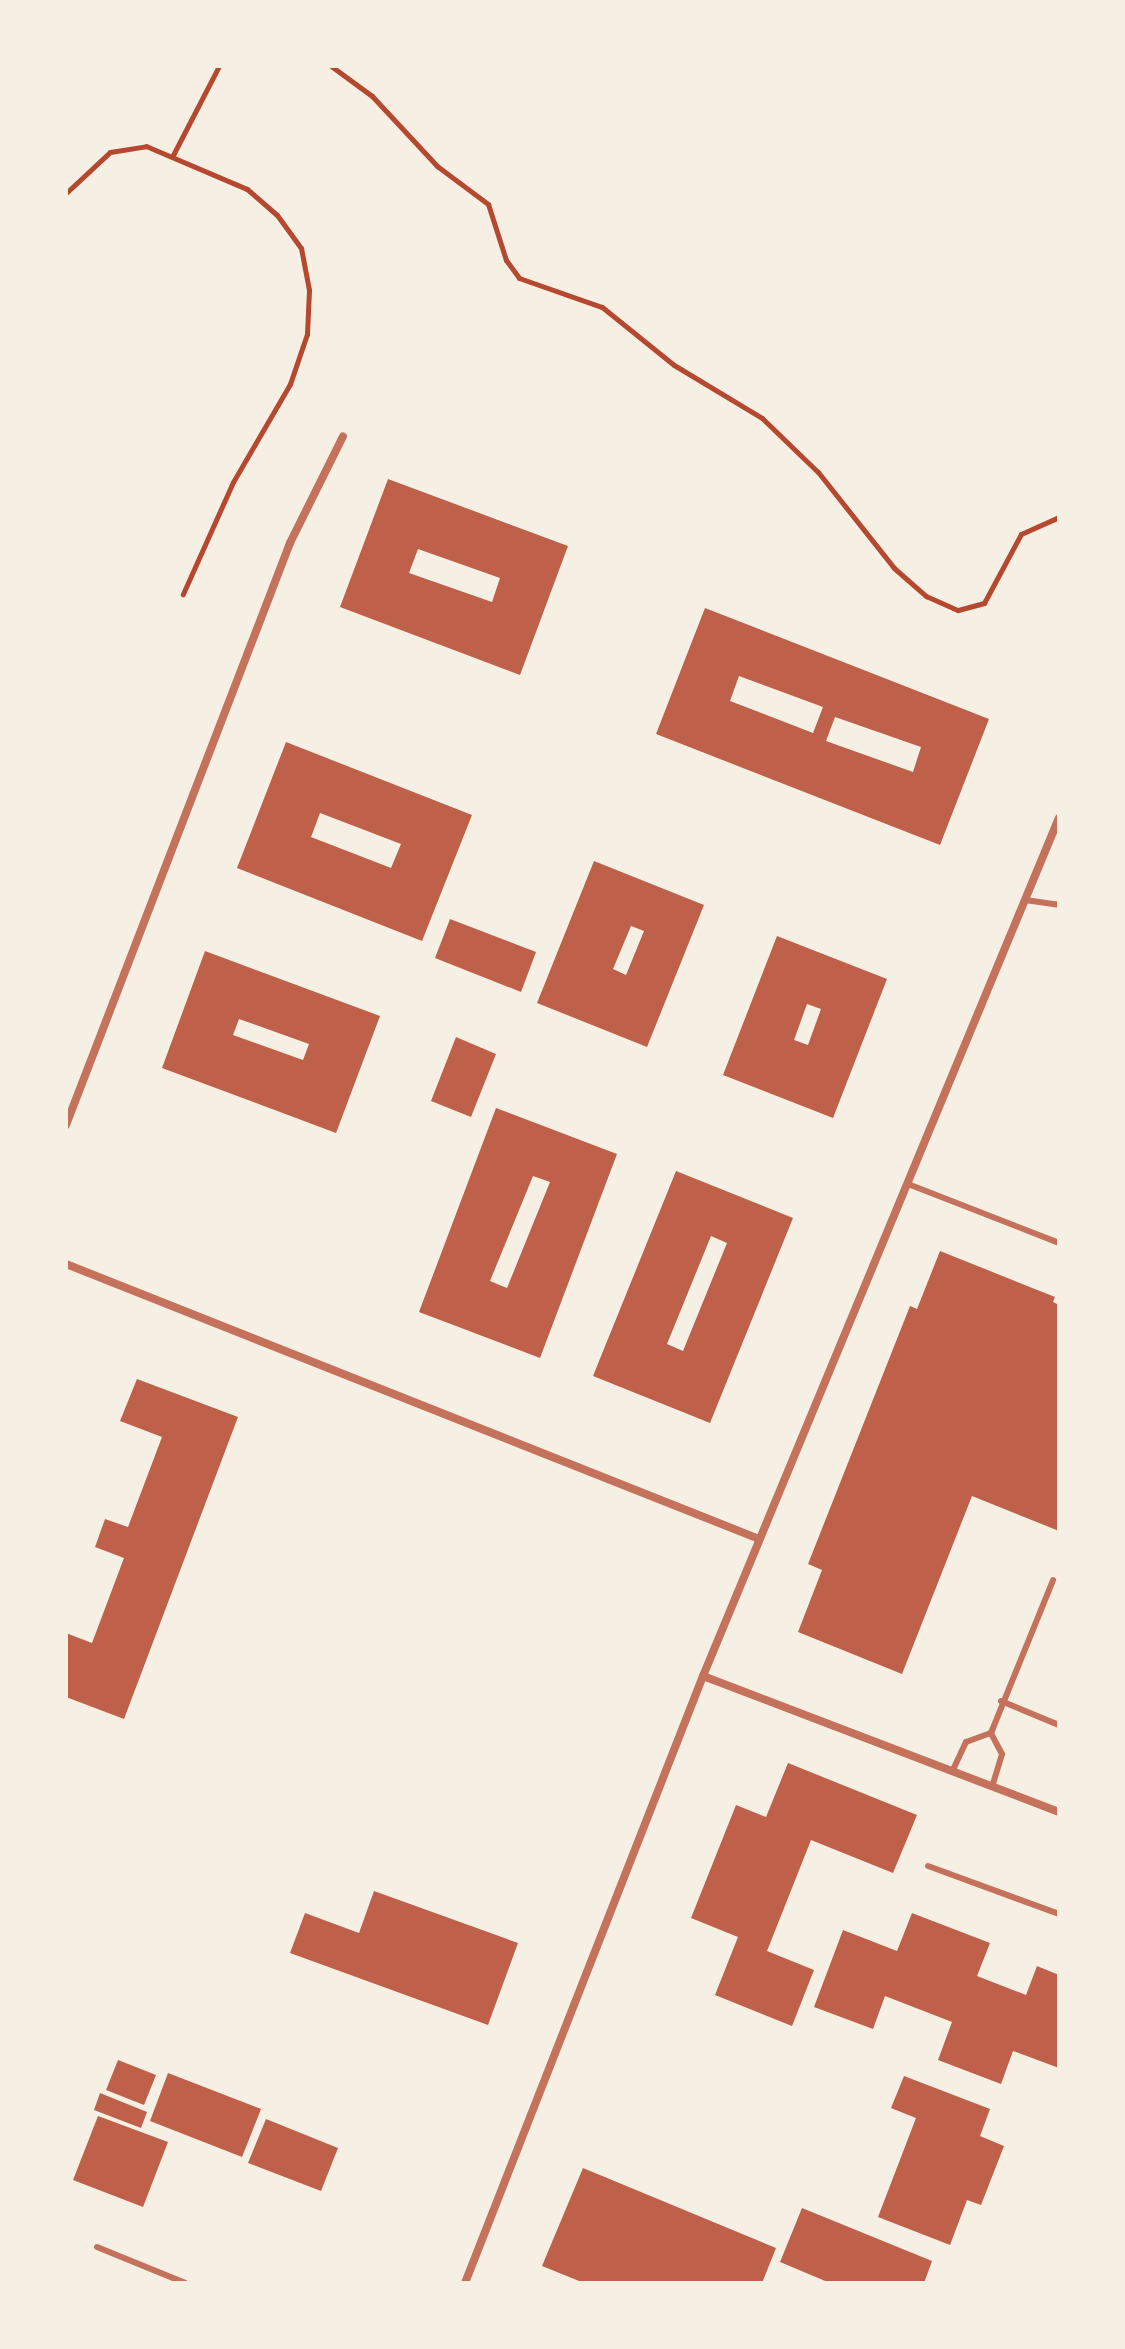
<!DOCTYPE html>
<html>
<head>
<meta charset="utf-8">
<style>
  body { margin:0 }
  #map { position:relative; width:1125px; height:2349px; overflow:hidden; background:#f6efe4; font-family:"Libre Baskerville",serif }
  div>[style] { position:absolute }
  .building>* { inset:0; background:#bf614a }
  .path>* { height:5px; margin:-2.5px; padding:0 2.5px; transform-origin:2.5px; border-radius:2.5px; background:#b5482f }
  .service>* { height:6px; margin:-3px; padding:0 3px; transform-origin:3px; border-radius:3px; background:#c5725c }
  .minor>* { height:8px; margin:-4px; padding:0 4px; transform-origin:4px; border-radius:4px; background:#c5725c }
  span { translate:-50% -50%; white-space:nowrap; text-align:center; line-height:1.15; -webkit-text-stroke:8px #f6efe4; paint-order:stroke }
  .frame { position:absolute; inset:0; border:68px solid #f6efe4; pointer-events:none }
</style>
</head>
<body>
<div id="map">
  <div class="building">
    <i style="clip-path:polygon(evenodd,388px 479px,568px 546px,520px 675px,340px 607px,388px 479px,418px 549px,500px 578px,492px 602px,409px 573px,418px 549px)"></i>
    <i style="clip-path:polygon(evenodd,705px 608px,989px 719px,940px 845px,656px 734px,705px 608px,739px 676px,823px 707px,813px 733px,730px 701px,739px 676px,705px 608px,835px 717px,921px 747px,913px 772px,826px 741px,835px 717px)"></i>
    <i style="clip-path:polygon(evenodd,286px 742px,472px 815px,422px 941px,237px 868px,286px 742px,320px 813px,401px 844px,391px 868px,311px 837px,320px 813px)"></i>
    <i style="clip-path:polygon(evenodd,594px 861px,704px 905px,647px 1047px,537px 1003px,594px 861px,631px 926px,644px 931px,626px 975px,613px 969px,631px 926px)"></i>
    <i style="clip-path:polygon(450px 919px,536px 952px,521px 992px,435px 958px)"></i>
    <i style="clip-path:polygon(evenodd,777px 936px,887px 979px,833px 1118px,723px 1075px,777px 936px,807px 1004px,821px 1009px,808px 1045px,794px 1040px,807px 1004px)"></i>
    <i style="clip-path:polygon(evenodd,205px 951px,380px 1016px,336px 1133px,162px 1068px,205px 951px,239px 1019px,309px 1044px,303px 1060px,233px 1035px,239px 1019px)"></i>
    <i style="clip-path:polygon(456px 1037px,496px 1054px,471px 1117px,431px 1101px)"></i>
    <i style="clip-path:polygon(evenodd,496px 1108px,617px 1154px,540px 1358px,419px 1312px,496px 1108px,533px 1176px,550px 1182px,507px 1288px,490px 1281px,533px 1176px)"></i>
    <i style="clip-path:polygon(evenodd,676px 1171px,793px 1218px,710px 1423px,593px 1376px,676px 1171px,711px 1236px,727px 1243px,683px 1351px,667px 1344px,711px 1236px)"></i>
    <i style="clip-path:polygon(940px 1251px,1055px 1297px,1053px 1302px,1059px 1305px,1059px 1531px,972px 1496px,902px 1674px,798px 1632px,822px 1570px,808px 1564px,910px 1306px,917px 1309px)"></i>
    <i style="clip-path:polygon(137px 1379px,238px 1417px,124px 1719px,66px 1697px,66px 1633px,92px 1643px,124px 1558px,95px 1547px,105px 1519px,128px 1527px,162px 1437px,120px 1421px)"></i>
    <i style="clip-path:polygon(788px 1763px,917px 1815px,893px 1873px,811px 1840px,767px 1951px,814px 1970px,792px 2026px,715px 1995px,738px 1937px,691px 1918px,736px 1805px,766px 1817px)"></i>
    <i style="clip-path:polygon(374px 1891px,518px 1943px,488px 2025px,290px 1953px,305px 1913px,359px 1933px)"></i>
    <i style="clip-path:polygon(912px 1913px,990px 1943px,977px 1976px,1026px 1995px,1037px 1966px,1059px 1975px,1059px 2068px,1013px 2051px,1001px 2084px,938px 2060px,952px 2022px,885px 1996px,873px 2029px,814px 2007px,843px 1930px,897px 1951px)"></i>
    <i style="clip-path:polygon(118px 2060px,156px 2075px,144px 2105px,106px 2090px)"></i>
    <i style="clip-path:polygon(168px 2073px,261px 2109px,242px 2157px,150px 2121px)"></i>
    <i style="clip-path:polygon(904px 2076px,990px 2109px,980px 2136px,1004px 2146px,981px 2205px,967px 2200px,950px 2245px,878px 2217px,916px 2118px,891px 2108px)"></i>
    <i style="clip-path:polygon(100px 2093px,147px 2112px,141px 2128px,94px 2110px)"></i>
    <i style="clip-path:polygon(98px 2116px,168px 2142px,143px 2207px,73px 2180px)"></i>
    <i style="clip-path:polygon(266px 2119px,338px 2148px,321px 2191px,248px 2163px)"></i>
    <i style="clip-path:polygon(583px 2168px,776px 2248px,762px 2283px,584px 2283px,542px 2266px)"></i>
    <i style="clip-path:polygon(802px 2208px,932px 2261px,924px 2283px,830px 2283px,780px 2262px)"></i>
  </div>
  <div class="path">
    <i style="left:331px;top:66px;width:51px;rotate:36.2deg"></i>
    <i style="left:372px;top:96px;width:96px;rotate:47.1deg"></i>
    <i style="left:437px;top:166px;width:64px;rotate:36.7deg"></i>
    <i style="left:488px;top:204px;width:59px;rotate:72.2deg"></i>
    <i style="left:506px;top:260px;width:22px;rotate:54deg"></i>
    <i style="left:519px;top:278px;width:88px;rotate:19.3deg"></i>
    <i style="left:602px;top:307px;width:92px;rotate:38.9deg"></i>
    <i style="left:674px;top:365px;width:103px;rotate:31.1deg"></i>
    <i style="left:762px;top:418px;width:78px;rotate:44deg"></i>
    <i style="left:818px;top:472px;width:122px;rotate:51.6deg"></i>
    <i style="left:894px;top:568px;width:43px;rotate:41.2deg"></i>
    <i style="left:926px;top:596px;width:35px;rotate:24deg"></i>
    <i style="left:958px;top:610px;width:27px;rotate:-15deg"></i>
    <i style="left:984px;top:603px;width:78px;rotate:-61.8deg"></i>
    <i style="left:1021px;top:534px;width:42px;rotate:-24.1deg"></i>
    <i style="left:173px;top:155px;width:100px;rotate:-62.7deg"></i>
    <i style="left:66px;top:193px;width:60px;rotate:-43deg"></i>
    <i style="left:110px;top:152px;width:36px;rotate:-9deg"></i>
    <i style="left:146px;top:146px;width:110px;rotate:23.1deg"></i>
    <i style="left:247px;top:189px;width:40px;rotate:41deg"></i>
    <i style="left:277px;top:215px;width:41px;rotate:54deg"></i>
    <i style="left:301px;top:248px;width:43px;rotate:79.2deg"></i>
    <i style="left:309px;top:290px;width:44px;rotate:92.6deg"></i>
    <i style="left:307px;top:334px;width:53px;rotate:108.8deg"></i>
    <i style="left:290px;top:384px;width:113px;rotate:120.2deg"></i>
    <i style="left:233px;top:482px;width:123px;rotate:114.1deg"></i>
  </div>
  <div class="service">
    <i style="left:1025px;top:900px;width:34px;rotate:8deg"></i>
    <i style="left:908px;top:1184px;width:162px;rotate:21.3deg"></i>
    <i style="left:1001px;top:1701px;width:63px;rotate:22.5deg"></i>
    <i style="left:952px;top:1772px;width:33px;rotate:-65deg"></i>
    <i style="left:966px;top:1742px;width:27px;rotate:-20deg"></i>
    <i style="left:992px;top:1787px;width:34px;rotate:-73deg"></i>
    <i style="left:1002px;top:1754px;width:24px;rotate:-118deg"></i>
    <i style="left:991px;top:1733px;width:165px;rotate:-67.9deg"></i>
    <i style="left:928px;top:1866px;width:140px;rotate:20.1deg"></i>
    <i style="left:97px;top:2247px;width:95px;rotate:22.2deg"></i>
  </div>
  <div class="minor">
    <i style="left:66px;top:1125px;width:624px;rotate:-68.95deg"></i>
    <i style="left:290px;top:543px;width:119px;rotate:-63.6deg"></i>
    <i style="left:66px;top:1264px;width:746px;rotate:21.64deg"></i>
    <i style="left:703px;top:1676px;width:381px;rotate:20.9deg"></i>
    <i style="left:465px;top:2283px;width:652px;rotate:-68.59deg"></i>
    <i style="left:703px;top:1676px;width:929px;rotate:-67.47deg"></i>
  </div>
  <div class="frame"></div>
</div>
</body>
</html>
